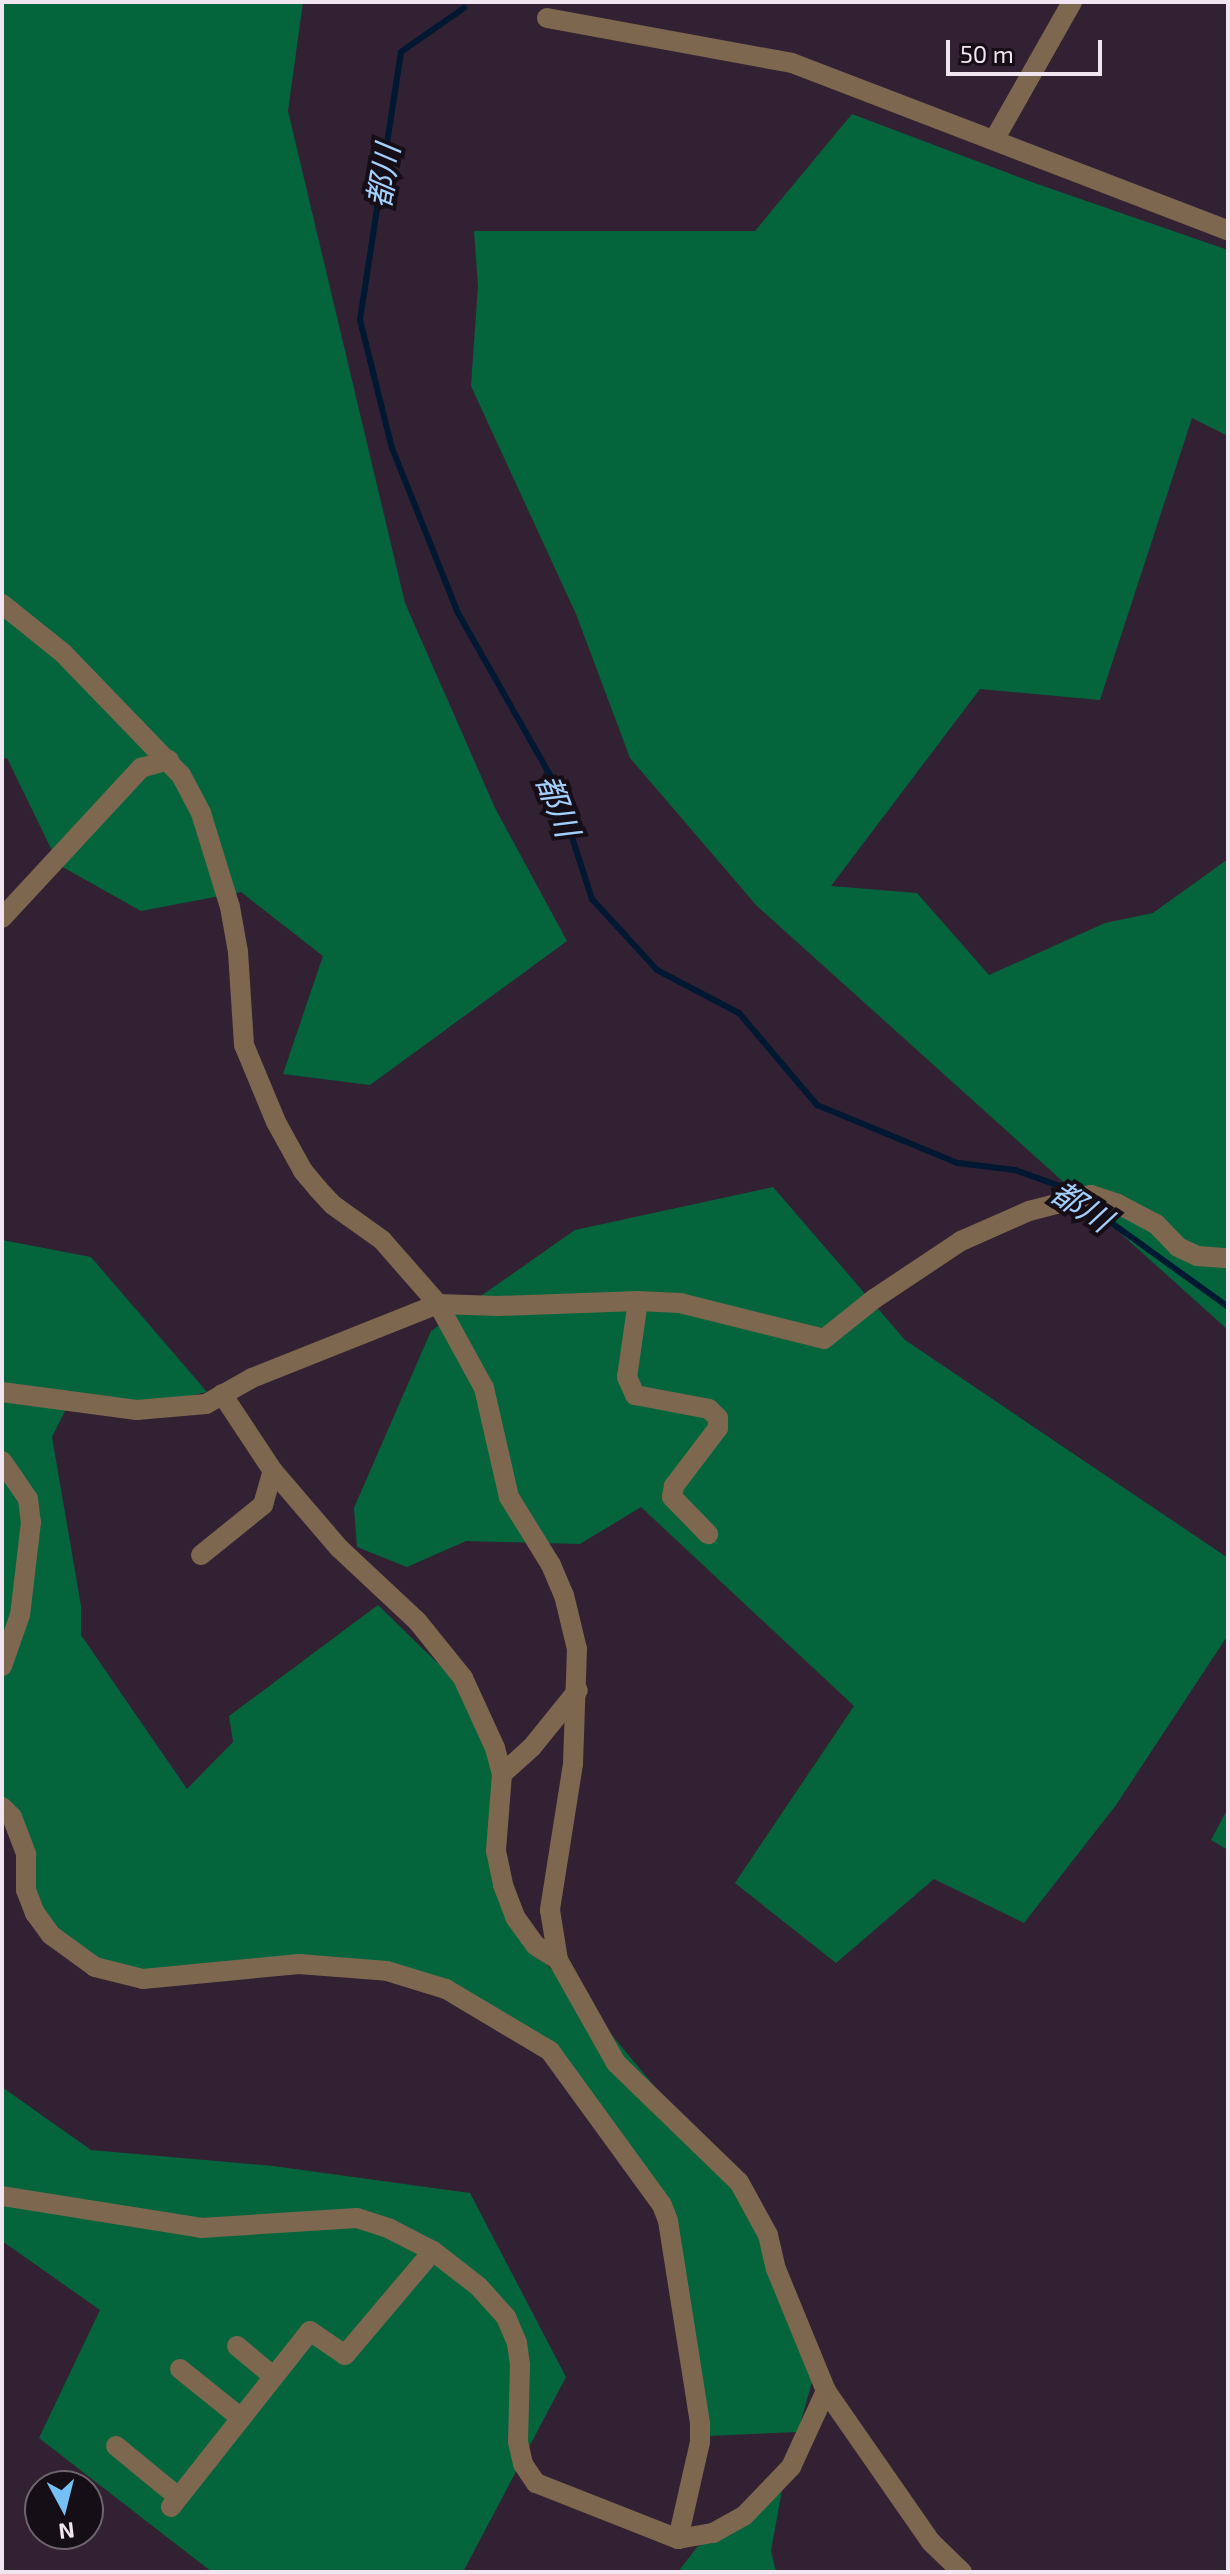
<!DOCTYPE html>
<html>
<head>
<meta charset="utf-8">
<style>
  body { margin:0 }
  #map { position:relative; width:1230px; height:2574px; overflow:hidden; background:#322133; font-family:"Exo 2","Noto Sans JP",sans-serif }
  div>[style] { position:absolute }
  .forest>* { inset:0; background:#04653d }
  .stream>* { height:6px; margin:-3px; padding:0 3px; transform-origin:3px; border-radius:3px; background:#001832 }
  .minor>* { height:20px; margin:-10px; padding:0 10px; transform-origin:10px; border-radius:10px; background:#7e674f }
  span { translate:-50% -50%; white-space:nowrap; text-align:center; line-height:1.15; -webkit-text-stroke:8px #150e16; paint-order:stroke }
  .water-label { font-size:32px; color:#a3cffd; font-style:italic }
  .frame { position:absolute; inset:0; border:4px solid #f1e5f1; pointer-events:none }
  .north { position:absolute; left:24px; top:2470px; width:80px; height:80px; box-sizing:border-box; background:#150e16; border:2px solid #6d646e; border-radius:50%; rotate:173deg; font-size:22px; font-weight:700; line-height:32px; text-align:center; color:#f1e5f1 }
  .north::after { content:''; display:block; margin:auto; width:28px; height:36px; background:#75c0f6; clip-path:polygon(50% 0,100% 100%,50% 72%,0 100%) }
  .scale { position:absolute; left:946px; top:40px; width:156px; height:36px; box-sizing:border-box; border:4px solid #f1e5f1; border-top:0; padding-left:10px; font-size:24px; line-height:28px; white-space:nowrap; color:#f1e5f1; -webkit-text-stroke:6px #150e16; paint-order:stroke }
</style>
</head>
<body>
<div id="map">
  <div class="forest">
    <i style="clip-path:polygon(2px 2px,303px 2px,288px 111px,405px 603px,495px 808px,567px 941px,370px 1085px,283px 1074px,323px 956px,241px 892px,141px 911px,59px 865px,7px 758px,2px 759px)"></i>
    <i style="clip-path:polygon(852px 114px,1040px 185px,1228px 250px,1228px 436px,1192px 418px,1100px 700px,980px 689px,831px 886px,917px 893px,989px 975px,1105px 923px,1153px 913px,1228px 859px,1228px 1330px,757px 906px,630px 758px,576px 614px,471px 386px,478px 286px,474px 231px,755px 231px)"></i>
    <i style="clip-path:polygon(773px 1187px,905px 1340px,1228px 1558px,1228px 1635px,1116px 1805px,1024px 1923px,934px 1879px,836px 1963px,735px 1883px,854px 1706px,641px 1507px,580px 1544px,466px 1541px,407px 1567px,357px 1547px,354px 1508px,431px 1331px,575px 1230px)"></i>
    <i style="clip-path:polygon(2px 1240px,91px 1257px,207px 1392px,156px 1403px,2px 1386px)"></i>
    <i style="clip-path:polygon(2px 1400px,66px 1409px,52px 1437px,81px 1606px,81px 1635px,187px 1789px,233px 1742px,229px 1716px,378px 1605px,459px 1684px,490px 1759px,517px 1936px,582px 1999px,742px 2192px,812px 2382px,798px 2432px,708px 2436px,671px 2209px,553px 2046px,406px 1970px,136px 1971px,103px 1962px,71px 1946px,33px 1894px,10px 1805px,3px 1797px)"></i>
    <i style="clip-path:polygon(1228px 1808px,1228px 1850px,1211px 1840px)"></i>
    <i style="clip-path:polygon(2px 2087px,91px 2150px,273px 2166px,470px 2193px,566px 2377px,463px 2572px,212px 2572px,39px 2438px,100px 2310px,2px 2241px)"></i>
    <i style="clip-path:polygon(783px 2484px,771px 2551px,776px 2572px,678px 2572px,697px 2547px,725px 2533px)"></i>
  </div>
  <div class="stream">
    <i style="left:464px;top:8px;width:77px;rotate:145.1deg"></i>
    <i style="left:401px;top:52px;width:271px;rotate:98.7deg"></i>
    <i style="left:360px;top:320px;width:132px;rotate:76deg"></i>
    <i style="left:392px;top:448px;width:178px;rotate:68.2deg"></i>
    <i style="left:458px;top:613px;width:194px;rotate:60.4deg"></i>
    <i style="left:554px;top:782px;width:123px;rotate:72deg"></i>
    <i style="left:592px;top:899px;width:96px;rotate:47.5deg"></i>
    <i style="left:657px;top:970px;width:93px;rotate:27.7deg"></i>
    <i style="left:739px;top:1013px;width:121px;rotate:49.7deg"></i>
    <i style="left:817px;top:1105px;width:152px;rotate:22.4deg"></i>
    <i style="left:958px;top:1163px;width:57px;rotate:7deg"></i>
    <i style="left:1015px;top:1170px;width:48px;rotate:19.6deg"></i>
    <i style="left:1060px;top:1186px;width:14px;rotate:34deg"></i>
    <i style="left:1084px;top:1203px;width:178px;rotate:35.8deg"></i>
  </div>
  <div class="minor">
    <i style="left:547px;top:18px;width:249px;rotate:10.4deg"></i>
    <i style="left:792px;top:63px;width:467px;rotate:21deg"></i>
    <i style="left:994px;top:140px;width:159px;rotate:-60.5deg"></i>
    <i style="left:2px;top:604px;width:78px;rotate:38.8deg"></i>
    <i style="left:63px;top:653px;width:170px;rotate:46deg"></i>
    <i style="left:181px;top:775px;width:43px;rotate:62.2deg"></i>
    <i style="left:201px;top:813px;width:98px;rotate:72.9deg"></i>
    <i style="left:230px;top:907px;width:46px;rotate:79.9deg"></i>
    <i style="left:238px;top:952px;width:93px;rotate:86.3deg"></i>
    <i style="left:244px;top:1045px;width:83px;rotate:67.4deg"></i>
    <i style="left:276px;top:1122px;width:56px;rotate:61.1deg"></i>
    <i style="left:303px;top:1171px;width:23px;rotate:50deg"></i>
    <i style="left:318px;top:1189px;width:22px;rotate:47deg"></i>
    <i style="left:333px;top:1205px;width:60px;rotate:35.5deg"></i>
    <i style="left:382px;top:1240px;width:85px;rotate:48.8deg"></i>
    <i style="left:438px;top:1304px;width:96px;rotate:61.3deg"></i>
    <i style="left:484px;top:1388px;width:112px;rotate:77.1deg"></i>
    <i style="left:509px;top:1497px;width:80px;rotate:58.3deg"></i>
    <i style="left:551px;top:1565px;width:33px;rotate:67deg"></i>
    <i style="left:564px;top:1595px;width:56px;rotate:76.5deg"></i>
    <i style="left:577px;top:1649px;width:115px;rotate:92deg"></i>
    <i style="left:573px;top:1764px;width:148px;rotate:99deg"></i>
    <i style="left:550px;top:1910px;width:51px;rotate:80.9deg"></i>
    <i style="left:558px;top:1960px;width:118px;rotate:60.6deg"></i>
    <i style="left:616px;top:2063px;width:171px;rotate:44.1deg"></i>
    <i style="left:739px;top:2182px;width:60px;rotate:61.3deg"></i>
    <i style="left:768px;top:2235px;width:35px;rotate:77deg"></i>
    <i style="left:776px;top:2269px;width:132px;rotate:67.7deg"></i>
    <i style="left:826px;top:2391px;width:184px;rotate:55.2deg"></i>
    <i style="left:931px;top:2542px;width:43px;rotate:44.1deg"></i>
    <i style="left:2px;top:918px;width:205px;rotate:-47.2deg"></i>
    <i style="left:141px;top:768px;width:29px;rotate:-16deg"></i>
    <i style="left:638px;top:1301px;width:77px;rotate:98.2deg"></i>
    <i style="left:627px;top:1377px;width:20px;rotate:66deg"></i>
    <i style="left:635px;top:1395px;width:75px;rotate:10.7deg"></i>
    <i style="left:709px;top:1409px;width:13px;rotate:45deg"></i>
    <i style="left:718px;top:1418px;width:10px;rotate:90deg"></i>
    <i style="left:718px;top:1428px;width:73px;rotate:127.2deg"></i>
    <i style="left:674px;top:1486px;width:11px;rotate:100deg"></i>
    <i style="left:672px;top:1497px;width:52px;rotate:45.8deg"></i>
    <i style="left:2px;top:1392px;width:136px;rotate:7.6deg"></i>
    <i style="left:137px;top:1410px;width:69px;rotate:-5deg"></i>
    <i style="left:206px;top:1404px;width:53px;rotate:-29.5deg"></i>
    <i style="left:252px;top:1378px;width:200px;rotate:-21.7deg"></i>
    <i style="left:438px;top:1304px;width:60px;rotate:1.9deg"></i>
    <i style="left:498px;top:1306px;width:140px;rotate:-2deg"></i>
    <i style="left:638px;top:1301px;width:42px;rotate:2.7deg"></i>
    <i style="left:680px;top:1303px;width:148px;rotate:14deg"></i>
    <i style="left:824px;top:1339px;width:64px;rotate:-38.7deg"></i>
    <i style="left:874px;top:1299px;width:105px;rotate:-33.7deg"></i>
    <i style="left:961px;top:1241px;width:74px;rotate:-23.8deg"></i>
    <i style="left:1029px;top:1211px;width:64px;rotate:-14.5deg"></i>
    <i style="left:1091px;top:1195px;width:28px;rotate:18deg"></i>
    <i style="left:1118px;top:1204px;width:43px;rotate:27.8deg"></i>
    <i style="left:1156px;top:1224px;width:32px;rotate:46deg"></i>
    <i style="left:1178px;top:1247px;width:21px;rotate:25deg"></i>
    <i style="left:1197px;top:1256px;width:31px;rotate:4deg"></i>
    <i style="left:222px;top:1394px;width:92px;rotate:56.5deg"></i>
    <i style="left:273px;top:1471px;width:101px;rotate:49.4deg"></i>
    <i style="left:339px;top:1548px;width:108px;rotate:43.1deg"></i>
    <i style="left:418px;top:1622px;width:72px;rotate:51.2deg"></i>
    <i style="left:463px;top:1678px;width:77px;rotate:65.4deg"></i>
    <i style="left:495px;top:1748px;width:27px;rotate:75deg"></i>
    <i style="left:502px;top:1774px;width:77px;rotate:94.5deg"></i>
    <i style="left:496px;top:1851px;width:35px;rotate:78deg"></i>
    <i style="left:503px;top:1885px;width:34px;rotate:69deg"></i>
    <i style="left:515px;top:1917px;width:34px;rotate:54deg"></i>
    <i style="left:535px;top:1945px;width:27px;rotate:33deg"></i>
    <i style="left:2px;top:1461px;width:46px;rotate:55.6deg"></i>
    <i style="left:28px;top:1499px;width:23px;rotate:83deg"></i>
    <i style="left:31px;top:1522px;width:94px;rotate:96.7deg"></i>
    <i style="left:20px;top:1615px;width:54px;rotate:109.4deg"></i>
    <i style="left:201px;top:1555px;width:80px;rotate:-38.9deg"></i>
    <i style="left:263px;top:1505px;width:35px;rotate:-74deg"></i>
    <i style="left:502px;top:1774px;width:40px;rotate:-42deg"></i>
    <i style="left:532px;top:1747px;width:73px;rotate:-51.1deg"></i>
    <i style="left:2px;top:1807px;width:14px;rotate:45deg"></i>
    <i style="left:12px;top:1817px;width:40px;rotate:69deg"></i>
    <i style="left:26px;top:1854px;width:36px;rotate:90deg"></i>
    <i style="left:26px;top:1890px;width:25px;rotate:69deg"></i>
    <i style="left:35px;top:1913px;width:27px;rotate:54deg"></i>
    <i style="left:51px;top:1935px;width:54px;rotate:36deg"></i>
    <i style="left:95px;top:1967px;width:49px;rotate:14deg"></i>
    <i style="left:143px;top:1979px;width:157px;rotate:-5.5deg"></i>
    <i style="left:299px;top:1964px;width:88px;rotate:4.5deg"></i>
    <i style="left:387px;top:1971px;width:62px;rotate:17deg"></i>
    <i style="left:446px;top:1989px;width:121px;rotate:30.8deg"></i>
    <i style="left:550px;top:2051px;width:190px;rotate:54deg"></i>
    <i style="left:662px;top:2205px;width:17px;rotate:69deg"></i>
    <i style="left:668px;top:2221px;width:206px;rotate:81deg"></i>
    <i style="left:700px;top:2424px;width:18px;rotate:90deg"></i>
    <i style="left:700px;top:2442px;width:99px;rotate:102.8deg"></i>
    <i style="left:2px;top:2196px;width:202px;rotate:9.1deg"></i>
    <i style="left:201px;top:2228px;width:156px;rotate:-3.7deg"></i>
    <i style="left:357px;top:2218px;width:35px;rotate:18deg"></i>
    <i style="left:390px;top:2229px;width:48px;rotate:27.1deg"></i>
    <i style="left:433px;top:2251px;width:58px;rotate:38deg"></i>
    <i style="left:479px;top:2287px;width:40px;rotate:48deg"></i>
    <i style="left:506px;top:2317px;width:28px;rotate:67deg"></i>
    <i style="left:517px;top:2343px;width:22px;rotate:82deg"></i>
    <i style="left:520px;top:2365px;width:77px;rotate:91.5deg"></i>
    <i style="left:518px;top:2442px;width:23px;rotate:77deg"></i>
    <i style="left:523px;top:2464px;width:23px;rotate:56deg"></i>
    <i style="left:536px;top:2483px;width:153px;rotate:21.5deg"></i>
    <i style="left:678px;top:2539px;width:36px;rotate:-10deg"></i>
    <i style="left:713px;top:2533px;width:35px;rotate:-29deg"></i>
    <i style="left:744px;top:2516px;width:68px;rotate:-46.2deg"></i>
    <i style="left:791px;top:2467px;width:84px;rotate:-65.3deg"></i>
    <i style="left:237px;top:2346px;width:48px;rotate:40deg"></i>
    <i style="left:180px;top:2369px;width:78px;rotate:38.8deg"></i>
    <i style="left:116px;top:2446px;width:80px;rotate:39.4deg"></i>
    <i style="left:171px;top:2507px;width:224px;rotate:-51.7deg"></i>
    <i style="left:310px;top:2331px;width:42px;rotate:34.4deg"></i>
    <i style="left:345px;top:2355px;width:136px;rotate:-49.8deg"></i>
  </div>
  <div class="water-label">
    <span style="left:382px;top:176px;rotate:-81deg">都川</span>
    <span style="left:559px;top:805px;rotate:69deg">都川</span>
    <span style="left:1082px;top:1205px;rotate:33deg">都川</span>
  </div>
  <div class="frame"></div>
  <div class="north">N</div>
  <div class="scale">50 m</div>
</div>
</body>
</html>
